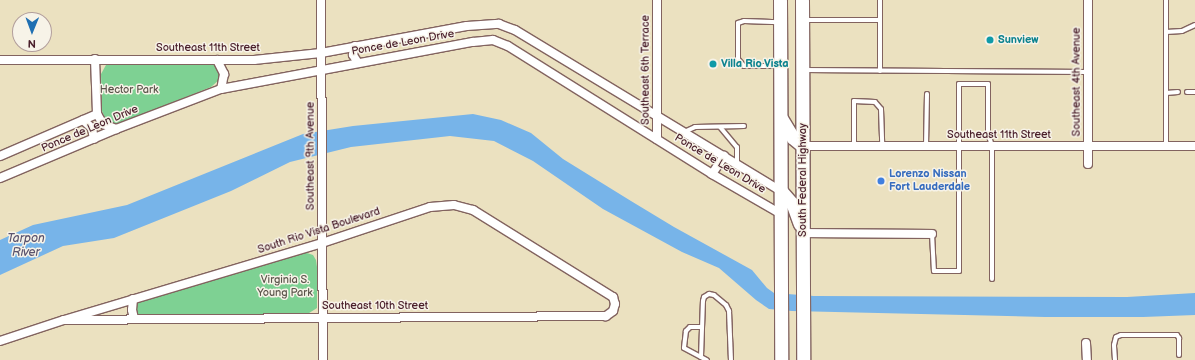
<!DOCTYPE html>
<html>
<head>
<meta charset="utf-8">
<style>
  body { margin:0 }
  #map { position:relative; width:1195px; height:360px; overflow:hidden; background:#ebe1c0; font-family:"Balsamiq Sans",sans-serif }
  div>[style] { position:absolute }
  .green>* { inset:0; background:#7ed193 }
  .water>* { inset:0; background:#77b4e9 }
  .roads { filter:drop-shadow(1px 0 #82635f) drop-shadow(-1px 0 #82635f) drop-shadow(0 1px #82635f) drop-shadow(0 -1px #82635f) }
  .service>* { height:4px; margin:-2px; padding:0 2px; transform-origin:2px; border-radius:2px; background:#fff }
  .minor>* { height:8px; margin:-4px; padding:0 4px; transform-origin:4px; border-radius:4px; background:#fff }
  .primary>* { height:13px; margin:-6.5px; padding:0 6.5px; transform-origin:6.5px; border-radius:6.5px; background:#fff }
  .dots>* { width:11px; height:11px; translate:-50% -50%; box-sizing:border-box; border:2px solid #f7f3e8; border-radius:50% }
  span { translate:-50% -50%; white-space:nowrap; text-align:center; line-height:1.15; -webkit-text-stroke:3px #f7f3e8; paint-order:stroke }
  .culture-label { font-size:11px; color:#0d838f; font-weight:700 }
  .left { translate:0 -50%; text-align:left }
  .street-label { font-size:11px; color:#4a1f2b }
  .park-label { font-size:11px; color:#5a544a }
  .shop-label { font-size:11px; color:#366cbe; font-weight:700 }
  .water-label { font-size:12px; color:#5a536e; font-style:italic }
  .north { position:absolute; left:12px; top:12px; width:40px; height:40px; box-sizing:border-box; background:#f7f3e8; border:1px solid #b29e9c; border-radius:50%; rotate:181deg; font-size:11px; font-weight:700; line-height:16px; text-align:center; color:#4a1f2b }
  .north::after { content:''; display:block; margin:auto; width:14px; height:18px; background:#1f6fb2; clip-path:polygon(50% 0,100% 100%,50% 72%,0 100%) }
</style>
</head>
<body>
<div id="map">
  <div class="green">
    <i style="clip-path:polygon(111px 63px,214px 64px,220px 72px,219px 80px,211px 87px,116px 125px,106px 121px,102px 111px,101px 74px,106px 65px)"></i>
    <i style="clip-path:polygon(304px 252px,313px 255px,316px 260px,317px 267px,317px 308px,306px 315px,138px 316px,134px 313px,133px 306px,137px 303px)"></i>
  </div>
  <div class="water">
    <i style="clip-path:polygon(473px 114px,501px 120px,531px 133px,563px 159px,631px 201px,674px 227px,752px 270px,767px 288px,774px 293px,814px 296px,1127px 297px,1195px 293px,1195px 315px,1143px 317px,1045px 317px,792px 311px,769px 309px,756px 300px,719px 268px,682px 252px,603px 209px,533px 161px,494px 141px,450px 136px,351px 147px,290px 162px,231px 191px,114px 238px,63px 246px,0 275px,0 240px,33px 225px,127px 205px,303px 134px,353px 126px)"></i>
  </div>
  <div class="roads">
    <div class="service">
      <i style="left:880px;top:0;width:71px;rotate:90deg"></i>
      <i style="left:804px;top:20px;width:76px"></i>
      <i style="left:1166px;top:32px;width:16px;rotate:-4deg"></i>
      <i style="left:1182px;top:31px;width:14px;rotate:-25deg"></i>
      <i style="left:778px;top:66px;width:34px;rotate:180deg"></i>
      <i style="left:744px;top:66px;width:9px;rotate:-131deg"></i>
      <i style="left:738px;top:59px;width:36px;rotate:-90deg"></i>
      <i style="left:738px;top:23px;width:6px;rotate:-18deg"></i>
      <i style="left:744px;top:21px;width:35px;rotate:2deg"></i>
      <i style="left:804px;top:70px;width:284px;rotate:0.4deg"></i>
      <i style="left:1187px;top:92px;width:8px"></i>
      <i style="left:1166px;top:93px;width:12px;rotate:-5deg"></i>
      <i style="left:720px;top:127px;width:26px;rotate:50deg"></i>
      <i style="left:737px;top:147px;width:17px;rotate:90deg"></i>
      <i style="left:684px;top:132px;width:12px;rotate:-24deg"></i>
      <i style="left:695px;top:127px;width:49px;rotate:-1.2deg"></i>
      <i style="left:854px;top:146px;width:45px;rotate:-90deg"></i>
      <i style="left:854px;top:101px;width:21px;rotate:3deg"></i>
      <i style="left:875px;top:102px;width:9px;rotate:49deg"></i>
      <i style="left:881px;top:109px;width:37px;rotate:88deg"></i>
      <i style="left:926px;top:146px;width:52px;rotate:-88.9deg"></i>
      <i style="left:1166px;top:146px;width:146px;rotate:-90deg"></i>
      <i style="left:932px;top:234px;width:37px;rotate:87deg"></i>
      <i style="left:934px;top:271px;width:25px"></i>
      <i style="left:959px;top:271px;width:187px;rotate:-90deg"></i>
      <i style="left:959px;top:84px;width:29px"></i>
      <i style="left:988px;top:84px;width:49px;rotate:90deg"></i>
      <i style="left:988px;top:133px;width:14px;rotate:73deg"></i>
      <i style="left:992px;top:146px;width:133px;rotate:90deg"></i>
      <i style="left:702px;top:327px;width:12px;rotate:180deg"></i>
      <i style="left:690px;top:327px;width:6px;rotate:135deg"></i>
      <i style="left:686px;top:331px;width:17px;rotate:97deg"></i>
      <i style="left:684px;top:348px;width:26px;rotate:28deg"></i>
      <i style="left:701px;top:357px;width:56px;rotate:-88deg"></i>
      <i style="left:703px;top:301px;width:4px;rotate:-76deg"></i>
      <i style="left:704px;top:297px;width:6px;rotate:-31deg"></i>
      <i style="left:709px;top:294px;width:5px;rotate:11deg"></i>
      <i style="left:714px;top:295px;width:16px;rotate:40deg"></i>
      <i style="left:726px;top:305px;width:7px;rotate:63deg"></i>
      <i style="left:729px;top:311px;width:49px;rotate:87.7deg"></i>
      <i style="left:1115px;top:360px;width:15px;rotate:-94deg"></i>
      <i style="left:1114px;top:345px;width:8px;rotate:-76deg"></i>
      <i style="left:1116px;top:337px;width:5px;rotate:-22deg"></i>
      <i style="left:1121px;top:335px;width:56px"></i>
      <i style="left:1177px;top:335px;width:4px;rotate:56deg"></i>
      <i style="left:1179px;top:338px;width:17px;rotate:90deg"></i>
    </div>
    <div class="minor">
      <i style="left:321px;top:0;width:360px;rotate:89.7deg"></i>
      <i style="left:657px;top:0;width:139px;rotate:90deg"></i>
      <i style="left:1088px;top:0;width:164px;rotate:90deg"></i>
      <i style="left:355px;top:46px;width:9px;rotate:103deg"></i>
      <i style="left:353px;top:55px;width:9px;rotate:58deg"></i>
      <i style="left:95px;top:59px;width:55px;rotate:87.9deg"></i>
      <i style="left:97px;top:114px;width:12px;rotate:59deg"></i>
      <i style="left:103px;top:124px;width:14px;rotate:21deg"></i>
      <i style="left:0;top:60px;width:254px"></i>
      <i style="left:254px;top:60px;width:67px;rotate:-6deg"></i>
      <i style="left:321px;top:53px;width:148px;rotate:-10.5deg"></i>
      <i style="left:467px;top:26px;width:32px;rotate:-4deg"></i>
      <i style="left:499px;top:24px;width:17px;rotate:21deg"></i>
      <i style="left:515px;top:30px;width:311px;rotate:31.2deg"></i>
      <i style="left:217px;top:60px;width:16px;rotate:63deg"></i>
      <i style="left:224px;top:74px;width:15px;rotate:101deg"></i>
      <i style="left:83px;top:120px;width:12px;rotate:42deg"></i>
      <i style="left:92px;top:128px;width:11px;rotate:80deg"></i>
      <i style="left:803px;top:146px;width:392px"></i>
      <i style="left:0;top:156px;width:106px;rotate:-23.4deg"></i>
      <i style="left:712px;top:174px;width:22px;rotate:-56deg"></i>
      <i style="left:0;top:178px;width:126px;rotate:-22.9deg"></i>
      <i style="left:116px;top:129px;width:112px;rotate:-20.9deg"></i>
      <i style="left:221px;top:89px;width:256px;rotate:-10.6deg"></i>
      <i style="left:473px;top:42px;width:20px;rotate:-6deg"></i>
      <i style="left:493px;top:40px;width:16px;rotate:22deg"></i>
      <i style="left:508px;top:46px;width:241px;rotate:32.1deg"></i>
      <i style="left:712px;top:174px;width:80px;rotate:30.1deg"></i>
      <i style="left:803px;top:233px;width:129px;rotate:0.4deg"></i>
      <i style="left:133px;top:299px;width:11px;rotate:95deg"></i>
      <i style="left:132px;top:310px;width:9px;rotate:77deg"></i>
      <i style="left:0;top:341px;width:67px;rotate:-18.2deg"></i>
      <i style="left:64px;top:320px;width:269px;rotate:-16.6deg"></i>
      <i style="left:322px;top:243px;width:114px;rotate:-18.4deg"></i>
      <i style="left:430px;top:207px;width:24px;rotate:-5deg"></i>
      <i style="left:454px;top:205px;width:20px;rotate:15deg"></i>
      <i style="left:473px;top:210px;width:165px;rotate:31.9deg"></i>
      <i style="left:613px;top:297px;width:7px;rotate:74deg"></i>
      <i style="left:615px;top:304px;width:7px;rotate:106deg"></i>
      <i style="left:613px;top:311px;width:9px;rotate:144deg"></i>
      <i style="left:606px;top:316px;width:542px;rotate:179.58deg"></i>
      <i style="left:1086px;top:343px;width:17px;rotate:87deg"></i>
    </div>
    <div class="primary">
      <i style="left:780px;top:0;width:360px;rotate:89.8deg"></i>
      <i style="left:802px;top:0;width:360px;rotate:89.8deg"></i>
      <i style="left:781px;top:118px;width:23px;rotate:59deg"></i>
      <i style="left:793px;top:138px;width:13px;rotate:39deg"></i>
      <i style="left:781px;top:191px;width:18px;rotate:49deg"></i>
      <i style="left:793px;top:205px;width:20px;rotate:70deg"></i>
    </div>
  </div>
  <div class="dots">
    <i style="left:990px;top:40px;background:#0f9aa8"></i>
    <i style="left:713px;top:64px;background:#0f9aa8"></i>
    <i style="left:881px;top:181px;background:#3f7fe0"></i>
  </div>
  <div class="culture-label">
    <span class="left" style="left:998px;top:40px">Sunview</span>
    <span class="left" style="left:721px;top:64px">Villa Rio Vista</span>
  </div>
  <div class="street-label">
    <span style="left:403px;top:43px;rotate:-10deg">Ponce de Leon Drive</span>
    <span style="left:208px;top:48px">Southeast 11th Street</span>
    <span style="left:646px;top:70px;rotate:-90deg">Southeast 6th Terrace</span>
    <span style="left:1077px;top:82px;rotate:-90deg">Southeast 4th Avenue</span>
    <span style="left:90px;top:129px;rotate:-23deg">Ponce de Leon Drive</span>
    <span style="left:999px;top:135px">Southeast 11th Street</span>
    <span style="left:311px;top:156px;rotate:-90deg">Southeast 9th Avenue</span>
    <span style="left:720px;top:164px;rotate:31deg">Ponce de Leon Drive</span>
    <span style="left:803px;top:180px;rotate:-90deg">South Federal Highway</span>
    <span style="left:319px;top:231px;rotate:-18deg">South Rio Vista Boulevard</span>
    <span style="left:375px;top:306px">Southeast 10th Street</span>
  </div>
  <div class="park-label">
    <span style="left:129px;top:90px">Hector Park</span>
    <span style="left:285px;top:287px">Virginia S.<br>Young Park</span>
  </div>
  <div class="shop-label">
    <span class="left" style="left:889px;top:181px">Lorenzo Nissan<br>Fort Lauderdale</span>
  </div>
  <div class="water-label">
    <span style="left:26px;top:246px">Tarpon<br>River</span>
  </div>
  <div class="north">N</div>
</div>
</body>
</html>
